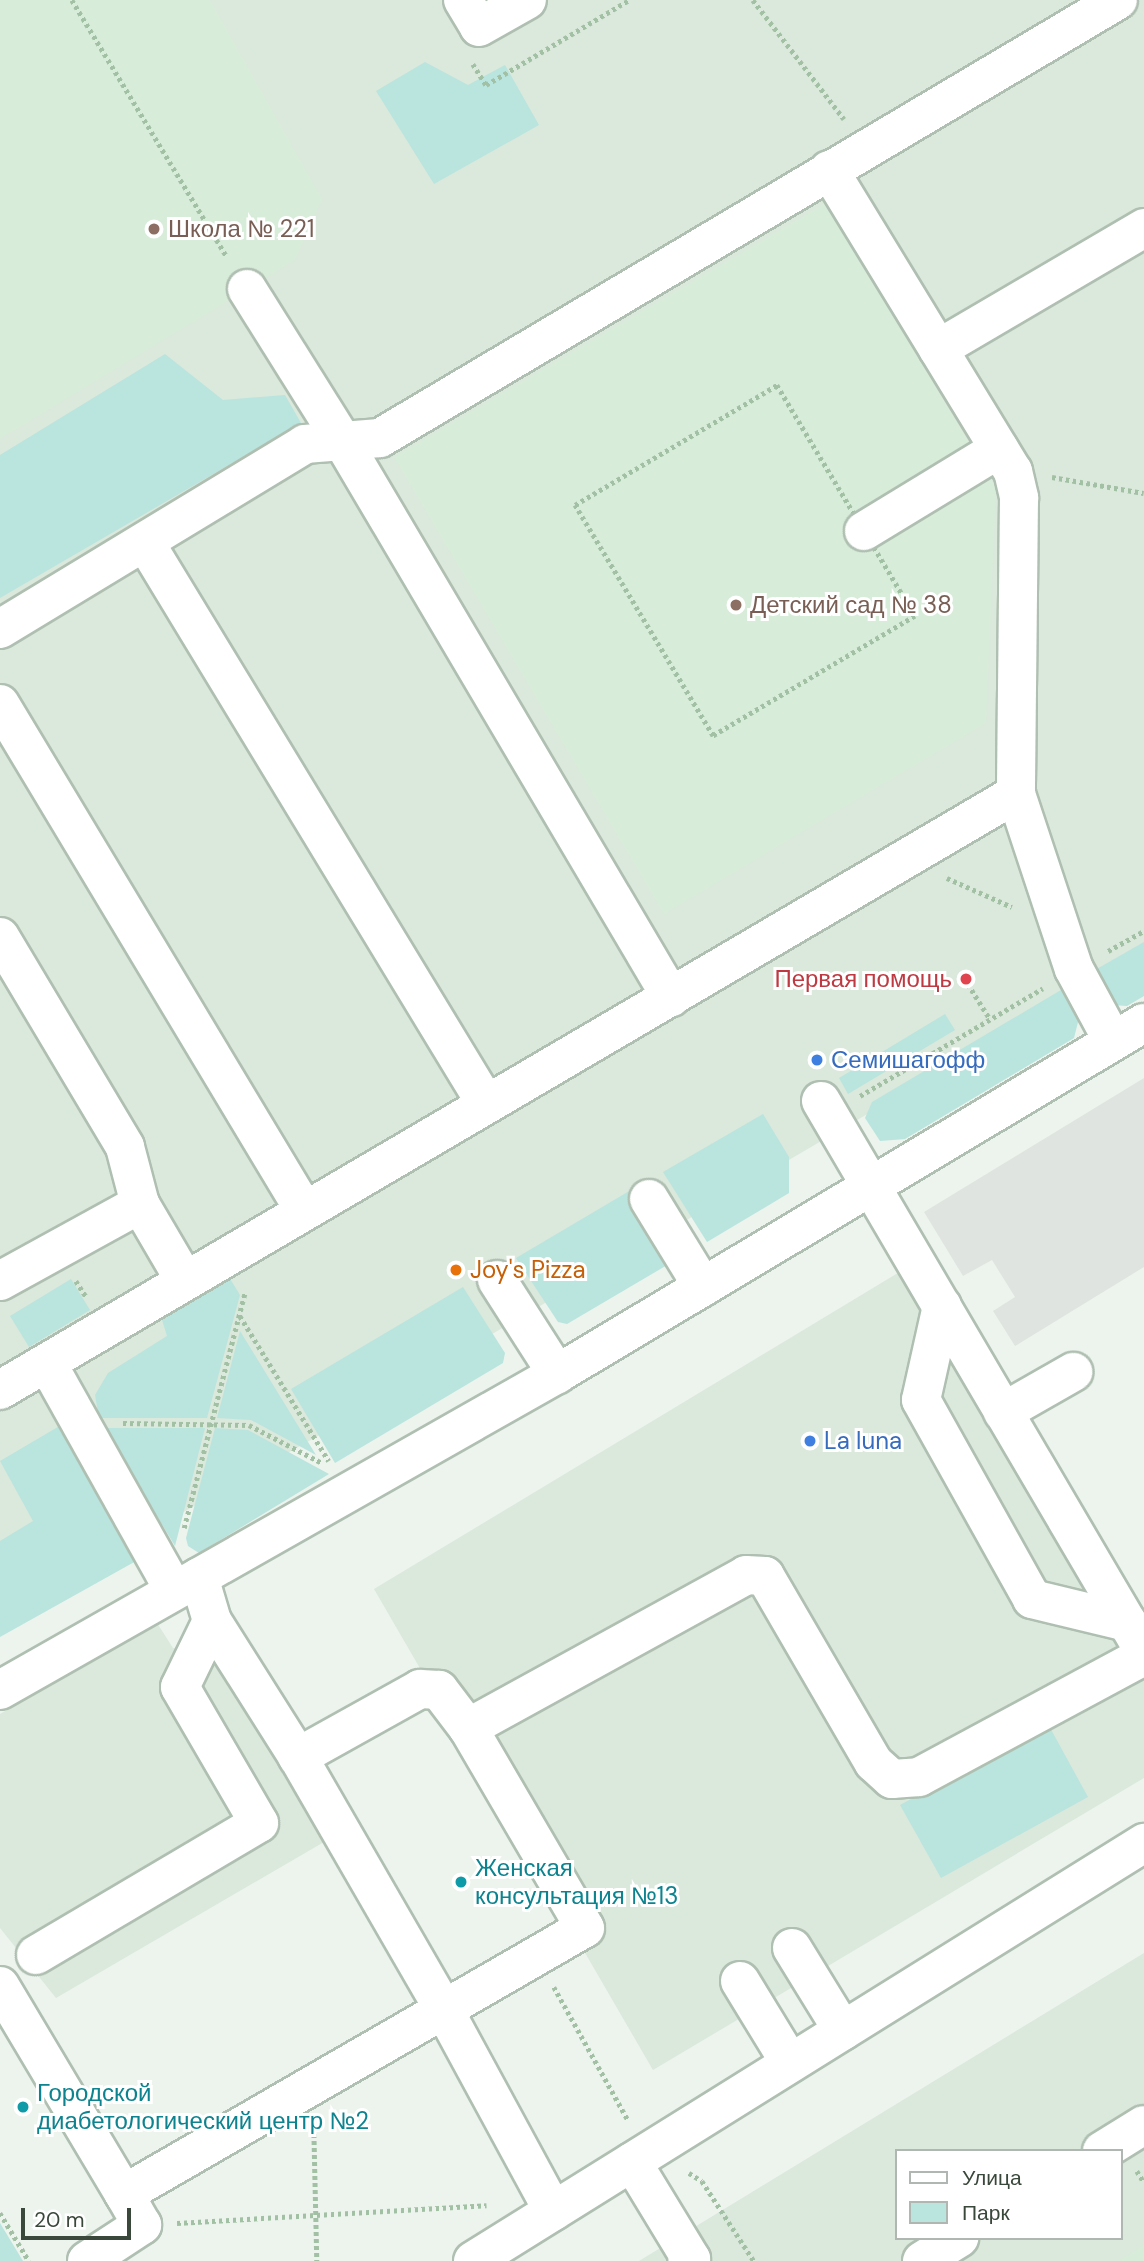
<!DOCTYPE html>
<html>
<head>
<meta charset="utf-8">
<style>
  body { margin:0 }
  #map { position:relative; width:1144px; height:2261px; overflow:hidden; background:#ecf4ed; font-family:"DM Sans",sans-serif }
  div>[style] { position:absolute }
  .residential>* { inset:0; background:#dbe8dc }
  .education>* { inset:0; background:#d8ecda }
  .green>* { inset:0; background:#bae4de }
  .parking>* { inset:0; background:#e0e4e0 }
  .path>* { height:4.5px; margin-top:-2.25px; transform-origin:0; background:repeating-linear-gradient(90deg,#a2c0a4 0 3.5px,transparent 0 7px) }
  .roads { filter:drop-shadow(2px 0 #afbfb1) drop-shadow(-2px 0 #afbfb1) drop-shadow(0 2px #afbfb1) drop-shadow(0 -2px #afbfb1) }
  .minor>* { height:38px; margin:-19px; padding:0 19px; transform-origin:19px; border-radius:19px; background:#fff }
  .dots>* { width:19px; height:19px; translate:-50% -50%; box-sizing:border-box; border:4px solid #fff; border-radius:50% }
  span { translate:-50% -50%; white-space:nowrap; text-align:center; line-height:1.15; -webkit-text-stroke:6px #fff; paint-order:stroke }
  .education-label { font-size:24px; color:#785e54 }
  .left { translate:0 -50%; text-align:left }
  .health-label { font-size:24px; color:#be3a42 }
  .right { translate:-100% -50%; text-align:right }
  .shop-label { font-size:24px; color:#366cbe }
  .food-label { font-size:24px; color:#c56008 }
  .culture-label { font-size:24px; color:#0d838f }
  .legend { position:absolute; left:895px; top:2149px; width:228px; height:91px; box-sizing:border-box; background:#fff; border:2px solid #b0b6b1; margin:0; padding:9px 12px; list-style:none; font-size:21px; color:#3a483b }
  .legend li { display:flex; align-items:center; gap:14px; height:35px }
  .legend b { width:35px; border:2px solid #b0b6b1 }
  .scale { position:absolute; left:21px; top:2208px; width:110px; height:32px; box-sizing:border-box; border:4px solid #3a483b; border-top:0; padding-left:9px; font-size:21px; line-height:24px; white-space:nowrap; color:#3a483b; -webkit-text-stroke:5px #fff; paint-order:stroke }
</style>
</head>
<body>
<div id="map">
  <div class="residential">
    <i style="clip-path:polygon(0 0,1144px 0,1144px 952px,330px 1429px,0 1616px)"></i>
    <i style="clip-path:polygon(931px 1253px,1144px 1609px,1144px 1778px,653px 2070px,374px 1589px)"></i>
    <i style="clip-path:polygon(157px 1623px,173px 1648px,212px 1655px,324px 1842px,56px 1998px,0 1928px,0 1714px)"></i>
    <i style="clip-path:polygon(evenodd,1144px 1953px,1144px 2261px,639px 2261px,1144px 1953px,897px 2151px,1121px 2151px,1121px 2238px,897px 2238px,897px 2151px)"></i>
  </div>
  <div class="education">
    <i style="clip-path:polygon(0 0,210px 0,322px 199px,295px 260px,0 439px)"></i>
    <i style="clip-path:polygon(826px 203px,996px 488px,986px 723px,664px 914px,394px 457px)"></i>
    <i style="clip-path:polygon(1144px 2245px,1144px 2261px,1119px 2261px)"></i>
  </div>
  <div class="green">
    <i style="clip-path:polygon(425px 62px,468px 85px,505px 65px,539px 125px,434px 184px,376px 91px)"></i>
    <i style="clip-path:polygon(165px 354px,223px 400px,285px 395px,301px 423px,0 598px,0 455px)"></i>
    <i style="clip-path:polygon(1144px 942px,1144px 996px,1127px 1006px,1113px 1005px,1088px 974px)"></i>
    <i style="clip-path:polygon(1066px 987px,1079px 1018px,1074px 1038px,905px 1139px,880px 1141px,865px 1118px,872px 1102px)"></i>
    <i style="clip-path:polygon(945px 1014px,955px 1030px,848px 1094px,839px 1078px)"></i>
    <i style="clip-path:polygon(763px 1114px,789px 1157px,789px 1193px,707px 1242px,663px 1172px)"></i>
    <i style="clip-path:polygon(631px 1190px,674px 1261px,567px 1324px,558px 1322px,516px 1258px)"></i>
    <i style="clip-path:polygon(224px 1269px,240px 1295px,207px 1418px,99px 1418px,95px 1395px,108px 1373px,167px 1336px,159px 1310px)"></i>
    <i style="clip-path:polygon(71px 1279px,90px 1310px,29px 1347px,10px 1316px)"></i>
    <i style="clip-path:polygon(463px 1287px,505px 1353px,503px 1363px,335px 1463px,291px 1389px)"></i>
    <i style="clip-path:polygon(240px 1331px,316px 1455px,251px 1420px,217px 1418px)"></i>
    <i style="clip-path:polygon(68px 1421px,145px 1556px,0 1637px,0 1541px,33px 1521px,0 1461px)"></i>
    <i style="clip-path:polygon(104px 1428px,205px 1428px,175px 1546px)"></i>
    <i style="clip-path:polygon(215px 1428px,248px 1430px,329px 1474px,199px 1553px,188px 1546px,186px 1538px)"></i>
    <i style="clip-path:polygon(1048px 1724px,1088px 1797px,941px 1878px,900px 1805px)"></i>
    <i style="clip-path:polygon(0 2223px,23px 2261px,0 2261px)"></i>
  </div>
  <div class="parking">
    <i style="clip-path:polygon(1144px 1078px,1144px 1267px,1015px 1346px,993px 1311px,1015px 1297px,992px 1260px,963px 1276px,924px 1212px)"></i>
  </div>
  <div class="path">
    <i style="left:72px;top:0;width:300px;rotate:58.9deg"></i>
    <i style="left:753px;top:0;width:150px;rotate:52.6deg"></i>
    <i style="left:473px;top:64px;width:25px;rotate:58deg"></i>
    <i style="left:486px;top:85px;width:166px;rotate:-30.7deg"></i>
    <i style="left:777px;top:385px;width:269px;rotate:59.1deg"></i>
    <i style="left:915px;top:616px;width:235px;rotate:149.3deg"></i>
    <i style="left:713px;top:736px;width:269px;rotate:-120.9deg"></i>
    <i style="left:575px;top:505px;width:235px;rotate:-30.7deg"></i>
    <i style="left:1052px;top:477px;width:93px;rotate:9.9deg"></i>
    <i style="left:947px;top:878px;width:71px;rotate:24deg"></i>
    <i style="left:1108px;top:951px;width:41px;rotate:-29.1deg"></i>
    <i style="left:968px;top:984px;width:41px;rotate:57.8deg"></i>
    <i style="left:860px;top:1096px;width:212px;rotate:-30.5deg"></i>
    <i style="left:76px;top:1281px;width:20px;rotate:57deg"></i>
    <i style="left:240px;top:1316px;width:170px;rotate:58.5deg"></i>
    <i style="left:123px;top:1423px;width:126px;rotate:0.9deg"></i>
    <i style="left:249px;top:1425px;width:82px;rotate:27.5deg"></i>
    <i style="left:184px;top:1528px;width:244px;rotate:-75.5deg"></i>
    <i style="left:554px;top:1987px;width:152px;rotate:60.9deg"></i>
    <i style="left:314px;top:2127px;width:134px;rotate:88.7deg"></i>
    <i style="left:1137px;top:2171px;width:13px;rotate:58deg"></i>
    <i style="left:689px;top:2173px;width:15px;rotate:32deg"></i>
    <i style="left:702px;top:2181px;width:95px;rotate:57deg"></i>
    <i style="left:0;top:2213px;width:56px;rotate:58.9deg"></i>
    <i style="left:177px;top:2223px;width:310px;rotate:-3.3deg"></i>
  </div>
  <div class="roads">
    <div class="minor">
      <i style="left:463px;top:0;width:31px;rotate:59deg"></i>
      <i style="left:479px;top:27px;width:55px;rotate:-29.4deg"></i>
      <i style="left:829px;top:170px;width:353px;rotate:58.6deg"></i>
      <i style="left:1013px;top:471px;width:28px;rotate:77deg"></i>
      <i style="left:1019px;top:498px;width:296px;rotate:90.6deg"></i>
      <i style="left:247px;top:289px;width:181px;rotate:57.9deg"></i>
      <i style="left:343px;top:442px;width:645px;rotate:59.42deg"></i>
      <i style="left:938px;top:349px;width:239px;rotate:-30.4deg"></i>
      <i style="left:864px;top:531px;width:158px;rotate:-31.3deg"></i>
      <i style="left:146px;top:544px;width:653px;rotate:58.72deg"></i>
      <i style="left:0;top:629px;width:357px;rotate:-31.2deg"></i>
      <i style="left:305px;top:444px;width:75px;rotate:-4.6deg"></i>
      <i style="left:380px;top:438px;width:858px;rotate:-30.69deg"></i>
      <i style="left:0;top:704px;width:590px;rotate:59deg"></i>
      <i style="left:0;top:937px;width:244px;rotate:59.2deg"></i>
      <i style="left:125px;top:1147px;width:59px;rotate:75.3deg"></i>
      <i style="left:140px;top:1204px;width:87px;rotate:59.6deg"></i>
      <i style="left:821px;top:1101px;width:638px;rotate:59.58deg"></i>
      <i style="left:649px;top:1199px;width:103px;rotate:58.5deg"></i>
      <i style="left:497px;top:1280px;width:112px;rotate:57.4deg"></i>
      <i style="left:0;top:1281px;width:160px;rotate:-28.8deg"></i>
      <i style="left:942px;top:1306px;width:96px;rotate:102.6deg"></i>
      <i style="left:921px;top:1400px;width:228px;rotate:60.8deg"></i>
      <i style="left:1032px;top:1599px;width:98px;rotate:13.6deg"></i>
      <i style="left:47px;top:1363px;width:260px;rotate:60.8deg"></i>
      <i style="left:0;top:1390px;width:1178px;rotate:-30.4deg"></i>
      <i style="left:1016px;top:794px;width:184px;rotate:71.7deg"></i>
      <i style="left:1074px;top:969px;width:82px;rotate:61.6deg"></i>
      <i style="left:1003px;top:1412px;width:81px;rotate:-29.7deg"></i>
      <i style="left:199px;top:1577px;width:46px;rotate:73.5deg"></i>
      <i style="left:212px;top:1621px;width:161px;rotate:57.7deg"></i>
      <i style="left:298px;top:1757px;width:290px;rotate:60deg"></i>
      <i style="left:443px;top:2008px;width:231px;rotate:61.5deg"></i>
      <i style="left:0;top:1690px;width:640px;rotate:-29.57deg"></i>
      <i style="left:557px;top:1374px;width:684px;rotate:-30.88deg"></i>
      <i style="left:468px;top:1728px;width:317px;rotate:-28.8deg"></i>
      <i style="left:746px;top:1575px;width:19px;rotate:3deg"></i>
      <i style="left:765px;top:1576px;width:216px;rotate:59.8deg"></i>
      <i style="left:874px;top:1763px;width:24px;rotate:42deg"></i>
      <i style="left:892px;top:1779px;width:27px;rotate:-4deg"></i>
      <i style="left:919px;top:1777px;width:255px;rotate:-28.3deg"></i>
      <i style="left:792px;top:1948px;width:97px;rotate:58.4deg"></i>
      <i style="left:36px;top:1955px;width:259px;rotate:-30.6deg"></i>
      <i style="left:259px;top:1823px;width:157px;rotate:-120.2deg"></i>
      <i style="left:180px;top:1687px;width:73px;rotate:-64.1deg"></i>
      <i style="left:740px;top:1981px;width:96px;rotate:58.6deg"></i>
      <i style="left:0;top:1986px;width:242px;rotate:59.2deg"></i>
      <i style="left:1102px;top:2151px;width:49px;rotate:-31.8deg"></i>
      <i style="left:632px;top:2162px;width:114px;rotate:58.7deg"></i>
      <i style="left:691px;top:2259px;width:4px;rotate:153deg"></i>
      <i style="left:87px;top:2261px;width:66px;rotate:-33.2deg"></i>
      <i style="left:142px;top:2225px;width:36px;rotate:-120deg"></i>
      <i style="left:124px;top:2194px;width:532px;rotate:-29.99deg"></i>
      <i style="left:585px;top:1928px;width:232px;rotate:-120.3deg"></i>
      <i style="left:468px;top:1728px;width:48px;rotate:-127.3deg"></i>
      <i style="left:439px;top:1690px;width:19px;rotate:-177deg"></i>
      <i style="left:420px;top:1689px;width:140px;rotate:150.9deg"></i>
      <i style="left:473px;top:2261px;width:791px;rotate:-31.92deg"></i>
      <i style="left:922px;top:2261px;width:44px;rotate:-31.9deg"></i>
    </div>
  </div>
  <div class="dots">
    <i style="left:154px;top:229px;background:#8d6e63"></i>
    <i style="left:736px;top:605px;background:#8d6e63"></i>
    <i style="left:966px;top:979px;background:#e0444e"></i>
    <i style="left:817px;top:1060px;background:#3f7fe0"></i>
    <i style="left:456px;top:1270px;background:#e8710a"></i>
    <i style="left:810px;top:1441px;background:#3f7fe0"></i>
    <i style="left:461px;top:1882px;background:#0f9aa8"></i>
    <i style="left:23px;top:2107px;background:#0f9aa8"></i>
  </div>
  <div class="education-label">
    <span class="left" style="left:168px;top:229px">Школа № 221</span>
    <span class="left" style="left:750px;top:605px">Детский сад № 38</span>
  </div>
  <div class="health-label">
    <span class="right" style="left:952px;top:979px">Первая помощь</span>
  </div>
  <div class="shop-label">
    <span class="left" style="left:831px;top:1060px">Семишагофф</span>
    <span class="left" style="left:824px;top:1441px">La luna</span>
  </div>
  <div class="food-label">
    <span class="left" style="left:470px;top:1270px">Joy's Pizza</span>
  </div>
  <div class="culture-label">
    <span class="left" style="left:475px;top:1882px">Женская<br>консультация №13</span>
    <span class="left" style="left:37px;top:2107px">Городской<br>диабетологический центр №2</span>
  </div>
  <ul class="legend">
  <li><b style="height:9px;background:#fff"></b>Улица</li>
  <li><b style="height:19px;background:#bae4de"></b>Парк</li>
  </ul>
  <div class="scale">20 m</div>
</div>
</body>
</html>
